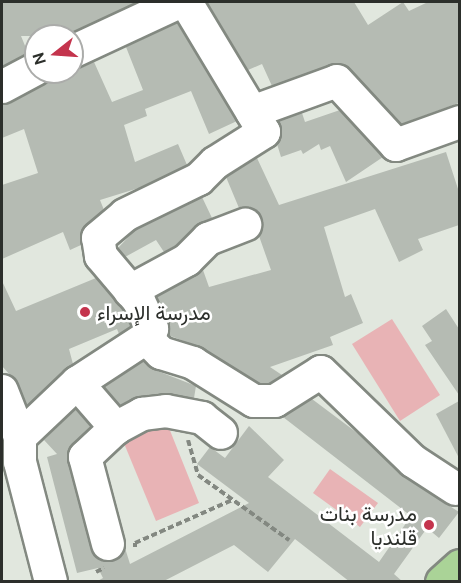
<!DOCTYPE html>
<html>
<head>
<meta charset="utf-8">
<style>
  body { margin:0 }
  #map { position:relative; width:461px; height:583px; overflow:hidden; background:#e1e7de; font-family:Ubuntu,Vazirmatn,sans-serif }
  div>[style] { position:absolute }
  .green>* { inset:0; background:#e8b3b5 }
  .building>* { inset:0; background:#b5bbb3 }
  .path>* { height:4px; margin-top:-2px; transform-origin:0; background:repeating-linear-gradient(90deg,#838881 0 6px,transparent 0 9px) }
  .roads { filter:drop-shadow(2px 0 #838981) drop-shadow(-2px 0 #838981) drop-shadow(0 2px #838981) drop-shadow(0 -2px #838981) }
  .minor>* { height:32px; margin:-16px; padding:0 16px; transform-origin:16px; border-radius:16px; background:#fff }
  .major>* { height:33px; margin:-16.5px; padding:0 16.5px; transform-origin:16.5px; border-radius:16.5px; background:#aad397 }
  .dots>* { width:16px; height:16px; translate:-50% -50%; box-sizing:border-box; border:3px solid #fff; border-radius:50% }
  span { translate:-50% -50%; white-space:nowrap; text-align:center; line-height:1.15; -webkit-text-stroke:5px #fff; paint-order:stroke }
  .poi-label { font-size:21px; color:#2c2f2b }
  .left { translate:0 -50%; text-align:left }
  .right { translate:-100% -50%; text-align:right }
  .frame { position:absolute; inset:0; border:3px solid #2c2f2b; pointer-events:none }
  .north { position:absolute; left:24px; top:24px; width:60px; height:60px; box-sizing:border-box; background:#fff; border:2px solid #abacaa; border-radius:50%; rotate:253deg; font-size:16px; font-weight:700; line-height:24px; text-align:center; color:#2c2f2b }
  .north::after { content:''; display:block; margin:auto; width:21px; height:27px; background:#c4344d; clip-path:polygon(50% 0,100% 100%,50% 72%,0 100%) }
</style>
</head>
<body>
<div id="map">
  <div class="green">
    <i style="clip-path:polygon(392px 319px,440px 395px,400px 421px,352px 344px)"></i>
    <i style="clip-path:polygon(165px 418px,199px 503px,156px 521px,121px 436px)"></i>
    <i style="clip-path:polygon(330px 469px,378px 503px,360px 527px,313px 493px)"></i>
  </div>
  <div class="building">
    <i style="clip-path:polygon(2px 2px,138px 2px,64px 36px,21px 36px,28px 53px,2px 67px)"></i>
    <i style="clip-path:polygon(207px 2px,354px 2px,368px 25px,403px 2px,409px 11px,428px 2px,459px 2px,459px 103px,401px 124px,350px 69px,341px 63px,272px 86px,262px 64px,248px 70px)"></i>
    <i style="clip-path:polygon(177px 23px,237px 121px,209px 134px,191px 91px,145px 109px,147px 116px,124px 125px,135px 162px,178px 144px,187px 165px,142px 187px,100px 200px,104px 210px,81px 231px,81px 245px,70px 250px,63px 232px,2px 259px,2px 185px,38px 173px,24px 129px,2px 138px,2px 105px,44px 85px,53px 72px,72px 72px,94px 62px,112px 102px,143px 90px,126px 47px)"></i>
    <i style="clip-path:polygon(340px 110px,383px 157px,346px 182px,330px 146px,321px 150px,319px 144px,303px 154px,301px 150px,281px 157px,277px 144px,282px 132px,279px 121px,302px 113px,305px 122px)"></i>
    <i style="clip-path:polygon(446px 152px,459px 192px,459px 225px,418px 239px,423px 250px,399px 262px,375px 209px,324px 227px,345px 297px,351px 294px,363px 323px,330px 337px,333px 345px,270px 367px,282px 375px,270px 383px,259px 383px,202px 348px,168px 335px,168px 322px,157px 297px,203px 270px,209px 287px,271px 270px,259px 236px,262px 218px,256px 211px,239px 208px,226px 177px,257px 158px,279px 205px)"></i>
    <i style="clip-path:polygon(202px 197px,212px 218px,196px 226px,176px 245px,164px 252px,156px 240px,125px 257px,118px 248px,135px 230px)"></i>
    <i style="clip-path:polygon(96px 278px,124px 311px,131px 326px,119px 334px,117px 329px,69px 349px,73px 364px,27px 406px,18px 384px,2px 366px,2px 281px,16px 311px)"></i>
    <i style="clip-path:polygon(446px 309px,459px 329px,459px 395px,425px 345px,432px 341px,422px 326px)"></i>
    <i style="clip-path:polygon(144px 361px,155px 370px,196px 386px,194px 398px,164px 393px,139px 396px,120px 405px,104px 387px)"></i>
    <i style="clip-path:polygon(312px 399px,364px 438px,403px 476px,459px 512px,439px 538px,427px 528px,394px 574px,403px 582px,350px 582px,295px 539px,268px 572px,234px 545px,162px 582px,96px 582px,103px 578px,98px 568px,77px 573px,47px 457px,57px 454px,44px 440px,76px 409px,91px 427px,72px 444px,68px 462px,91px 549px,103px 561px,120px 557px,125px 548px,130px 564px,249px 503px,197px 464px,210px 447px,225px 458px,249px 426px,284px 460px,268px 477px,379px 562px,411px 516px,283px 417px)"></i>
    <i style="clip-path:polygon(459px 401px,459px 458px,436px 414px)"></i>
  </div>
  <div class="path">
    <i style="left:188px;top:440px;width:36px;rotate:74deg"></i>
    <i style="left:198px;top:475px;width:112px;rotate:35.5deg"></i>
    <i style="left:135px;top:547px;width:4px;rotate:-90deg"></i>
    <i style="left:135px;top:543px;width:106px;rotate:-23.9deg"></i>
    <i style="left:96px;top:572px;width:9px;rotate:-27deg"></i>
  </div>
  <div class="roads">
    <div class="minor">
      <i style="left:72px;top:52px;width:118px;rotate:-25deg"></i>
      <i style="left:2px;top:87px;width:38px;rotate:-28deg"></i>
      <i style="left:252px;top:112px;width:90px;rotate:-20deg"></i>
      <i style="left:337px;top:81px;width:87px;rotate:47.3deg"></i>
      <i style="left:396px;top:145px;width:68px;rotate:-19.8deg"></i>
      <i style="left:130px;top:291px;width:65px;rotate:-28.5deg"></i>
      <i style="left:187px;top:260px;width:30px;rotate:-45deg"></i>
      <i style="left:208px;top:239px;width:40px;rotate:-21deg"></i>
      <i style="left:146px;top:338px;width:11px;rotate:-56deg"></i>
      <i style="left:152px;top:329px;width:31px;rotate:-115deg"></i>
      <i style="left:139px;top:301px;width:59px;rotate:-130.2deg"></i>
      <i style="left:101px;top:256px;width:18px;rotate:-99deg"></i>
      <i style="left:98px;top:238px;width:35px;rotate:-40deg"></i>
      <i style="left:125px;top:215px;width:82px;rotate:-25.9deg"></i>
      <i style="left:199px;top:179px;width:23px;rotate:-45deg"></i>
      <i style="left:215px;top:163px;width:58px;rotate:-32.3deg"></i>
      <i style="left:264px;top:132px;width:152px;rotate:-121deg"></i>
      <i style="left:77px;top:383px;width:60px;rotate:49.1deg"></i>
      <i style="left:2px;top:391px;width:49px;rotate:68.6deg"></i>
      <i style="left:20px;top:437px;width:25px;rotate:90deg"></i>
      <i style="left:20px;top:462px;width:124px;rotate:75.5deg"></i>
      <i style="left:20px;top:437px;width:79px;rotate:-43.5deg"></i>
      <i style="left:77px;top:383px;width:82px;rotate:-33.1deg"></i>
      <i style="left:146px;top:338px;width:21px;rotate:45deg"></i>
      <i style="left:161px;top:353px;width:34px;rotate:17deg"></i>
      <i style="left:193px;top:363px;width:72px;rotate:31.9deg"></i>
      <i style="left:254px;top:401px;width:21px"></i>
      <i style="left:275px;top:401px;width:54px;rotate:-32.2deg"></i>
      <i style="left:321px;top:372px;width:128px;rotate:44.1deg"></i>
      <i style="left:413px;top:461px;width:51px;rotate:33.1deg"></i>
      <i style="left:108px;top:544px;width:90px;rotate:-104.8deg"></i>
      <i style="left:85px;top:457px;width:42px;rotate:-43.1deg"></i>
      <i style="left:116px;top:428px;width:30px;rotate:-28deg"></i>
      <i style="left:142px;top:414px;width:24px;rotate:-7deg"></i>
      <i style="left:166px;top:411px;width:37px;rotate:11deg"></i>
      <i style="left:202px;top:418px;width:24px;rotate:38deg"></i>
    </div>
    <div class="major">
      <i style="left:442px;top:582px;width:24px;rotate:-42deg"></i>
    </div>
  </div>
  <div class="dots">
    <i style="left:85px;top:312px;background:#c4344d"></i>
    <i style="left:429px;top:525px;background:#c4344d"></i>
  </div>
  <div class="poi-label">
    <span class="left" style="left:97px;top:312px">مدرسة الإسراء</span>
    <span class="right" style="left:417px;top:525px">مدرسة بنات<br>قلنديا</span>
  </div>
  <div class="frame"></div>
  <div class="north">N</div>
</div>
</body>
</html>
